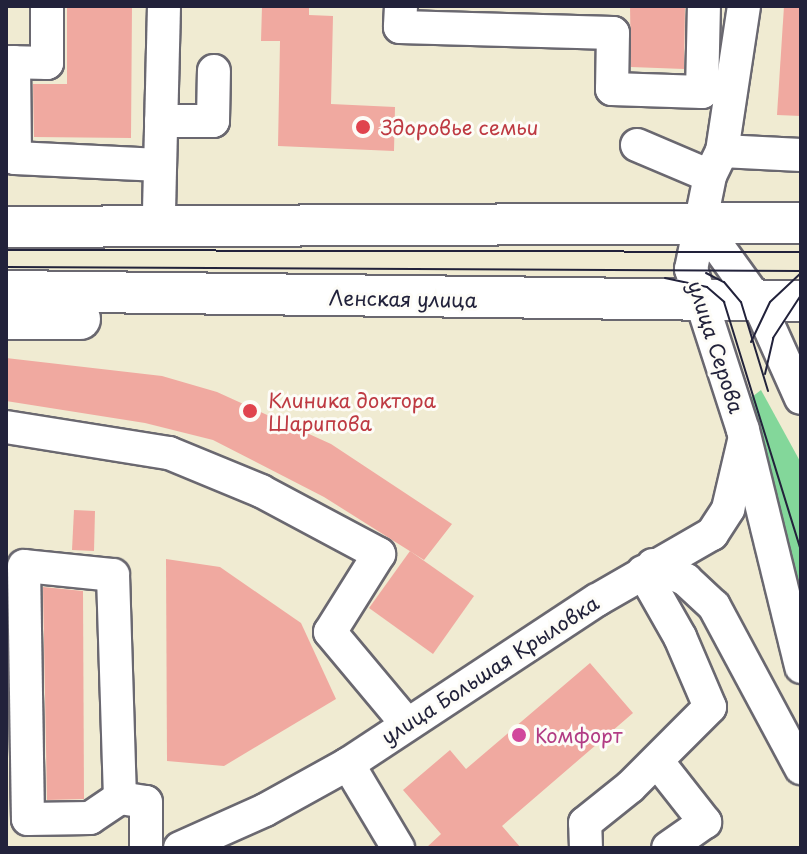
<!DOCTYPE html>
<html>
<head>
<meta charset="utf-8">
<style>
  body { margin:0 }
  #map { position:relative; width:807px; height:854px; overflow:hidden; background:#f0ebd2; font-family:"Playpen Sans",sans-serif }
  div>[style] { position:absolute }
  .green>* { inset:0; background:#83d79a }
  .building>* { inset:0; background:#f0a9a0 }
  .roads { filter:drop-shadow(2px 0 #6a6870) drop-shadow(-2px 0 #6a6870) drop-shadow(0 2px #6a6870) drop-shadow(0 -2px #6a6870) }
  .minor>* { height:32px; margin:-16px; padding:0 16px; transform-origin:16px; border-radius:16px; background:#fff }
  .major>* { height:40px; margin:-20px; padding:0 20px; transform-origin:20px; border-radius:20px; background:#fff }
  .tram>* { height:2px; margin:-1px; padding:0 1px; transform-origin:1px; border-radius:1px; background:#22223b }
  .dots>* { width:22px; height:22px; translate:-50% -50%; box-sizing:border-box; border:4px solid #fdfcf7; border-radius:50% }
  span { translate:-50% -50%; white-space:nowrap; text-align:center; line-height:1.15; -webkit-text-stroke:6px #fdfcf7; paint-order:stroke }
  .health-label { font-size:20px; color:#be3a42 }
  .left { translate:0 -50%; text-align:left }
  .street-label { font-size:20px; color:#22223b }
  .hotel-label { font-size:20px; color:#b23c85 }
  .frame { position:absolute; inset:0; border:8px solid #22223b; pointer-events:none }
</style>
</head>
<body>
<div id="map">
  <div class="green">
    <i style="clip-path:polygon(761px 390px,801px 463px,801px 615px,748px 400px)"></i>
  </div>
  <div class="building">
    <i style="clip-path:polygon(67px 6px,132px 6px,131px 138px,34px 137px,33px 84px,67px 84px)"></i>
    <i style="clip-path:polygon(262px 6px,309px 6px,309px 15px,333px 16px,331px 104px,395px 107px,394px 151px,278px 146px,280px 41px,261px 41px)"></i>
    <i style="clip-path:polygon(630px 6px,685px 6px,684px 69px,631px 67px)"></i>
    <i style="clip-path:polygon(784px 6px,801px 6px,801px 116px,777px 115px)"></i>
    <i style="clip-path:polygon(6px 358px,162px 376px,217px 392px,331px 444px,452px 524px,424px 560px,324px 497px,213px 440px,145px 423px,6px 401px)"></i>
    <i style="clip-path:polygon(74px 510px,95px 511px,94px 551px,72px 550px)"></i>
    <i style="clip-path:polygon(410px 551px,474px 596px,433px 654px,369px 608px)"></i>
    <i style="clip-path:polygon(166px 559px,220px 567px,301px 623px,336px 699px,224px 766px,167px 761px)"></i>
    <i style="clip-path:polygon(43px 587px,83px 591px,84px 799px,47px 800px)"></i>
    <i style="clip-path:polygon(590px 663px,633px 713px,502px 826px,521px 848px,426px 848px,441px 834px,403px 790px,450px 750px,466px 769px)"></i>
  </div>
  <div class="roads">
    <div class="minor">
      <i style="left:401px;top:6px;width:21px;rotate:93deg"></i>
      <i style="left:400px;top:27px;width:213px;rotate:1.6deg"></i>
      <i style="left:613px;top:33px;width:56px;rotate:91deg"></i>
      <i style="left:612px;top:89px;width:90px;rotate:1.9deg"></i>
      <i style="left:702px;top:92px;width:86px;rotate:-88.7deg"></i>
      <i style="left:744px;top:6px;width:147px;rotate:98.6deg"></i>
      <i style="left:722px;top:151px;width:28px;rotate:116deg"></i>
      <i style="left:710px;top:176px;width:95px;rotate:101.5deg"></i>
      <i style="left:691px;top:269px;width:169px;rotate:72.1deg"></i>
      <i style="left:743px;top:430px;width:244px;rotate:76.2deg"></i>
      <i style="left:6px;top:62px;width:41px;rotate:1.4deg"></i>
      <i style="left:47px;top:63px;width:57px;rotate:-90deg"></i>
      <i style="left:14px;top:62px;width:96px;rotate:89.4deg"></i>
      <i style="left:15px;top:158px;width:145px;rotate:2.8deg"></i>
      <i style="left:161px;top:121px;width:52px"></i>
      <i style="left:213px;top:121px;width:50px;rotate:-88.9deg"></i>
      <i style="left:637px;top:145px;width:79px;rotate:23deg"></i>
      <i style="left:722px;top:151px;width:79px;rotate:2.9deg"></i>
      <i style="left:159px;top:211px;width:205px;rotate:-88.6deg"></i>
      <i style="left:701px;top:223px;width:97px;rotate:54.2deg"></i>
      <i style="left:758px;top:302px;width:105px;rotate:65.9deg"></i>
      <i style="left:6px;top:427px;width:165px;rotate:9.1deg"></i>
      <i style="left:169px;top:453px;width:100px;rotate:22.4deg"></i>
      <i style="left:261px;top:491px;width:134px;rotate:28.1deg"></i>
      <i style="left:379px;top:554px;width:92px;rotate:122.1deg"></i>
      <i style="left:330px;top:632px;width:120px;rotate:50.1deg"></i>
      <i style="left:653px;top:565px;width:36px;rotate:24deg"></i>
      <i style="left:686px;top:580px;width:38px;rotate:43deg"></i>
      <i style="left:714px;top:606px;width:184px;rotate:61.8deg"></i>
      <i style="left:657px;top:761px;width:78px;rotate:51.8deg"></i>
      <i style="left:705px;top:822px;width:45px;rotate:144.9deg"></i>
      <i style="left:348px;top:764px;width:98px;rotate:59.2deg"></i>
      <i style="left:120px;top:798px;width:223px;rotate:-91.8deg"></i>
      <i style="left:113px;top:575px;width:89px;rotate:-174.2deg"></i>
      <i style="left:24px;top:566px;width:253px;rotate:89.1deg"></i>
      <i style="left:28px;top:819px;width:62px;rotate:-0.9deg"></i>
      <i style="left:90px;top:818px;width:36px;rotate:-34deg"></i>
      <i style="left:120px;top:798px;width:26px;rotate:9deg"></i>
      <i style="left:146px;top:802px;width:46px;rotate:90deg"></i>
      <i style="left:180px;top:848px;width:93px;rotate:-24.1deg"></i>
      <i style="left:265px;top:810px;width:95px;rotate:-29deg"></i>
      <i style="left:348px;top:764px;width:298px;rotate:-33.4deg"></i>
      <i style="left:597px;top:600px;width:133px;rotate:-29.9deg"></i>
      <i style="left:712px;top:534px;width:30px;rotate:-57deg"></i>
      <i style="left:728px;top:509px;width:70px;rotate:-76.8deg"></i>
      <i style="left:586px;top:848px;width:25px;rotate:-92deg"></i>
      <i style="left:585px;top:823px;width:58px;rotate:-38.7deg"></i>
      <i style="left:630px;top:787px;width:113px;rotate:-45deg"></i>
      <i style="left:710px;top:707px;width:76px;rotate:-113.2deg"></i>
      <i style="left:680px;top:637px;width:75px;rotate:-119.6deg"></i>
    </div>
    <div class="major">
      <i style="left:6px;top:227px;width:795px;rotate:-0.29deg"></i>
      <i style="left:6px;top:291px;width:795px;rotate:0.72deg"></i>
      <i style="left:6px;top:319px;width:74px"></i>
    </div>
  </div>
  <div class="tram">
    <i style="left:6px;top:250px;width:795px;rotate:0.14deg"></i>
    <i style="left:6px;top:267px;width:795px;rotate:0.29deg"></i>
    <i style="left:706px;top:273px;width:20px;rotate:27deg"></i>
    <i style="left:724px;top:282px;width:26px;rotate:50deg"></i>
    <i style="left:741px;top:302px;width:93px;rotate:73.1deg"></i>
    <i style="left:665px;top:278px;width:43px;rotate:12.1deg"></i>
    <i style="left:707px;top:287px;width:23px;rotate:41deg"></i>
    <i style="left:724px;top:302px;width:260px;rotate:72.8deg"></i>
    <i style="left:751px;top:342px;width:44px;rotate:-64.6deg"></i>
    <i style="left:770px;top:302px;width:42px;rotate:-43.1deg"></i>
    <i style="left:765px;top:374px;width:37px;rotate:-77deg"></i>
    <i style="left:773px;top:338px;width:51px;rotate:-56.9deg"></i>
  </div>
  <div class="dots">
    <i style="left:363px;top:127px;background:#e0444e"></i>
    <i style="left:250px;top:411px;background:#e0444e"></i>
    <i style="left:519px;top:735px;background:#d1479c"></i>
  </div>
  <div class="health-label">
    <span class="left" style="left:381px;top:127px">Здоровье семьи</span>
    <span class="left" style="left:268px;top:412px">Клиника доктора<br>Шарипова</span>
  </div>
  <div class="street-label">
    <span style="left:403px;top:299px;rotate:1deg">Ленская улица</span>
    <span style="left:716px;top:347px;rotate:72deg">улица Серова</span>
    <span style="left:490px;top:670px;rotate:-33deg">улица Большая Крыловка</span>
  </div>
  <div class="hotel-label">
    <span class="left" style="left:535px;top:735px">Комфорт</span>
  </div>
  <div class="frame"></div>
</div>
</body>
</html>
